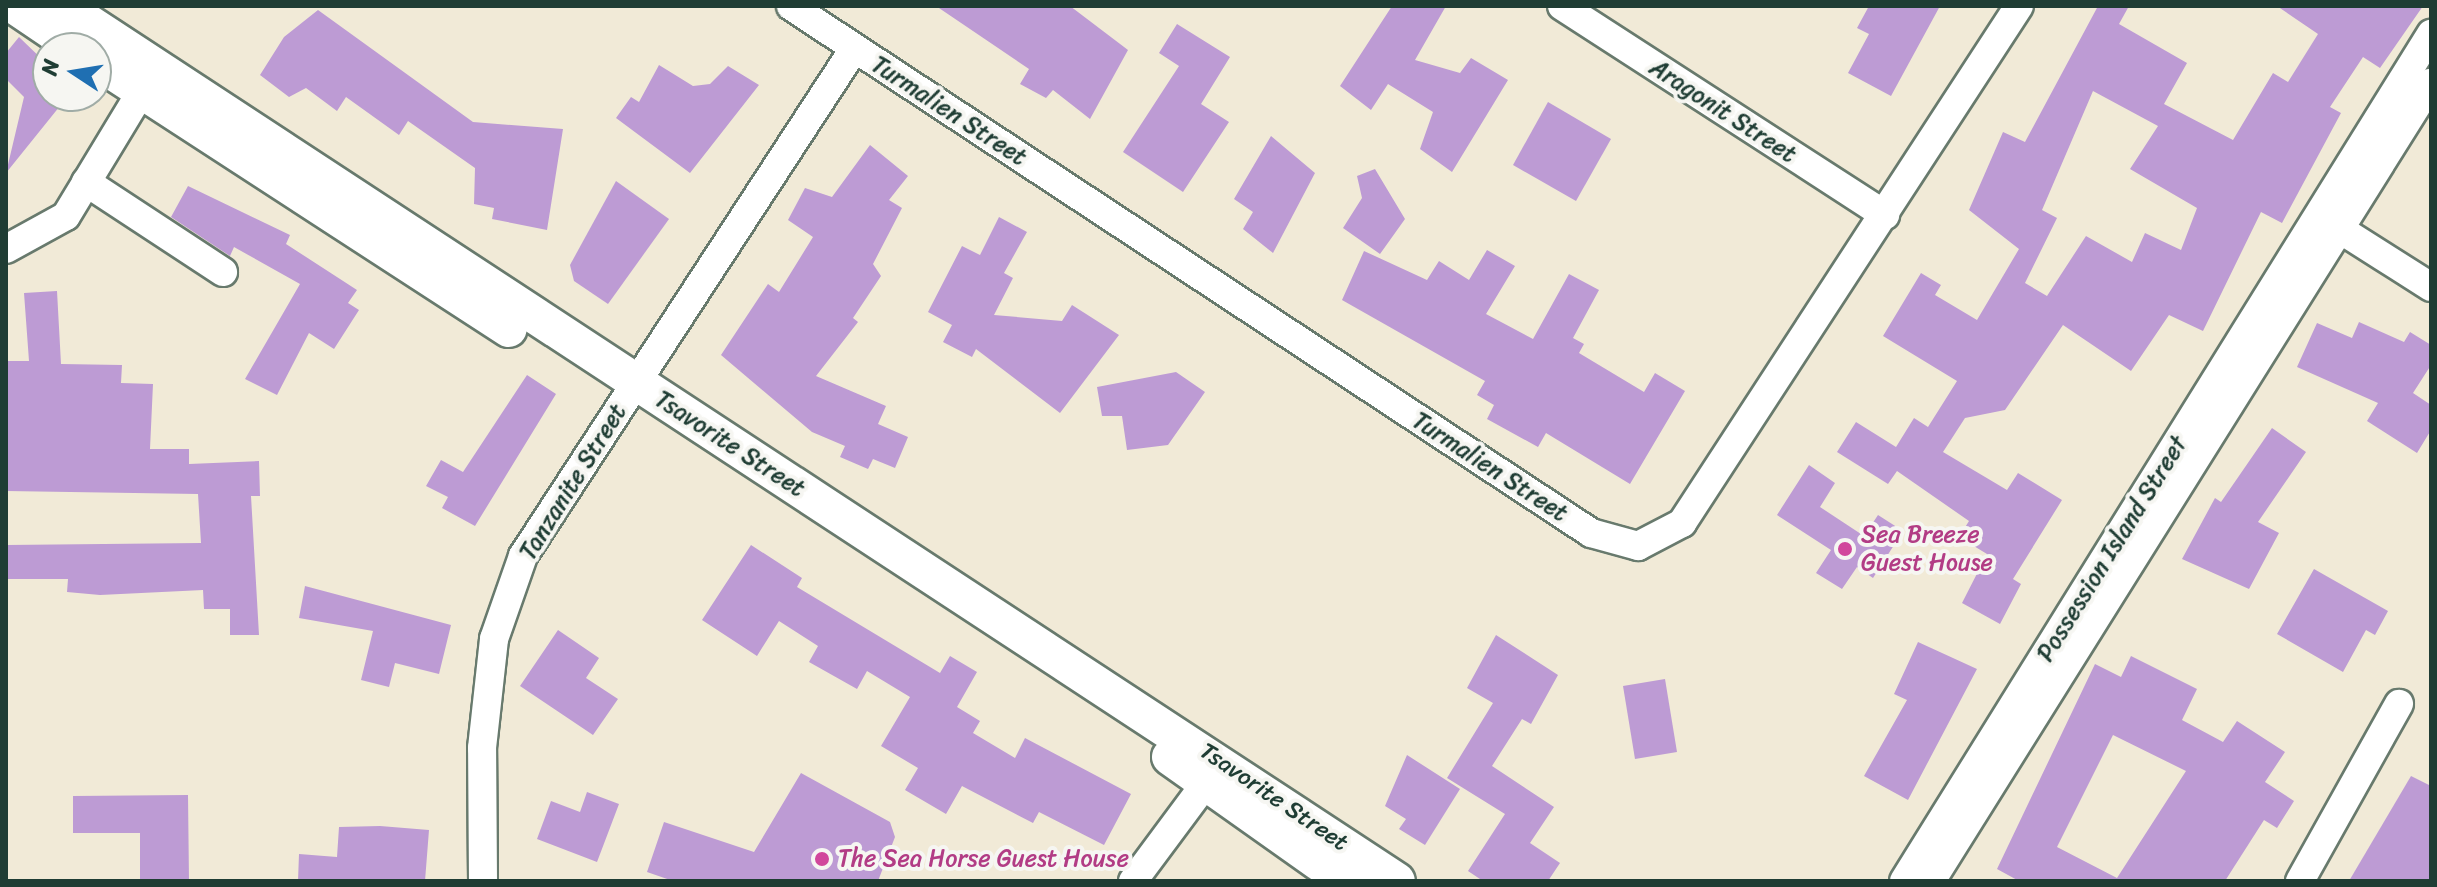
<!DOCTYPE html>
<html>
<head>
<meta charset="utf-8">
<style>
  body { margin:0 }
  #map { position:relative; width:2437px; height:887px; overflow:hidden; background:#f1ead7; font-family:Sriracha,sans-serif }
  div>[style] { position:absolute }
  .building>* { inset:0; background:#bd9bd4 }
  .roads { filter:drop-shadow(2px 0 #687a6d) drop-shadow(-2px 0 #687a6d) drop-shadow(0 2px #687a6d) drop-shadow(0 -2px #687a6d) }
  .minor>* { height:28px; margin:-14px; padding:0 14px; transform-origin:14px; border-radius:14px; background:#fff }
  .tertiary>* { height:36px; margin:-18px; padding:0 18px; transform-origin:18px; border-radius:18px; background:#fff }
  .dots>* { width:22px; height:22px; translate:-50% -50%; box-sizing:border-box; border:4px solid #f6f6f2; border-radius:50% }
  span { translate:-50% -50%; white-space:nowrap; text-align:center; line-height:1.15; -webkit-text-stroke:8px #f6f6f2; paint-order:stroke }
  .street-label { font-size:24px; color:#1f3d34 }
  .hotel-label { font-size:24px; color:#b23c85 }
  .left { translate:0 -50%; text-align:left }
  .frame { position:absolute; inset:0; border:8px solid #1f3d34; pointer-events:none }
  .north { position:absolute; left:32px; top:32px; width:80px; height:80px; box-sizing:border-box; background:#f6f6f2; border:2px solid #a0aca6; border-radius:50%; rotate:282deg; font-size:22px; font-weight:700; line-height:32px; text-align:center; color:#1f3d34 }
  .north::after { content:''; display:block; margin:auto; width:28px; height:36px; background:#1f6fb2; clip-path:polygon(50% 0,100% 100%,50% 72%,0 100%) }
</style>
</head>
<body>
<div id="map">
  <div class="building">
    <i style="clip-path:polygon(936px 6px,1070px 6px,1128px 50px,1090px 119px,1053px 90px,1046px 98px,1020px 84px,1029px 69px)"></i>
    <i style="clip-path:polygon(1392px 6px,1446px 6px,1415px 60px,1460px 73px,1471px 58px,1508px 80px,1452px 172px,1420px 149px,1433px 112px,1388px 84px,1371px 110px,1340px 86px)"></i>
    <i style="clip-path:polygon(1869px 6px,1940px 6px,1891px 96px,1848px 73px,1869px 34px,1857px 28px)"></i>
    <i style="clip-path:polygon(evenodd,2098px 6px,2129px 6px,2119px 24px,2187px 63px,2164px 104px,2233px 140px,2273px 73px,2288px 82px,2318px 34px,2277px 6px,2423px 6px,2380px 68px,2363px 57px,2330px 107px,2341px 113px,2282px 223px,2261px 212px,2203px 331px,2169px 315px,2131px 371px,2063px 325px,2005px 410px,1965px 418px,1943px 452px,2007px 490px,2018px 473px,2062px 500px,2013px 579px,2021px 584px,2000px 624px,1962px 603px,1987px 554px,1959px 537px,1969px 521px,1897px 471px,1888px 484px,1837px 452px,1856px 422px,1896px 447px,1914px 418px,1928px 427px,1957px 381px,1883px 336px,1921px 273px,1941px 285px,1935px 295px,1977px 320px,2019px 249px,1969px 210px,2003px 132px,2025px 142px,2098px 6px,2093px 91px,2158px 126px,2130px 169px,2197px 208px,2181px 250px,2145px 233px,2132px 262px,2086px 236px,2047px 296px,2025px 283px,2057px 218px,2042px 210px,2093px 91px)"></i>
    <i style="clip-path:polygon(318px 10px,473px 122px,563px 129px,547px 230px,492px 219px,494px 208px,474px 204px,475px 168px,408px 121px,399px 135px,346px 97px,337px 111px,306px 88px,289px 97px,260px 75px,284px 37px)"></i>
    <i style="clip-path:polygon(1177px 24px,1230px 57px,1201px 104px,1229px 122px,1183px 192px,1123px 152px,1179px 66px,1159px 53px)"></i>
    <i style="clip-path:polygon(19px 37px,48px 65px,48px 96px,68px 96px,6px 173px,24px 97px,6px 79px,6px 53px)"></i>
    <i style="clip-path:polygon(659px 65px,693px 86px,710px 84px,728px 66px,759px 85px,690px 173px,616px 118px,631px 97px,639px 102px)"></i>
    <i style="clip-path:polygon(1548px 102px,1611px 139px,1576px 201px,1513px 165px)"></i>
    <i style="clip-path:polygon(1271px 136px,1315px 173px,1273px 253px,1243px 229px,1253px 212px,1234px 199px)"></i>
    <i style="clip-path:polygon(870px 145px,908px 176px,889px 200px,902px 208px,873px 264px,881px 276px,853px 318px,858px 322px,816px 376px,886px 406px,878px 424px,908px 437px,895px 468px,873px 459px,868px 469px,840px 457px,845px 446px,812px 432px,721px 355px,768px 284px,779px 292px,813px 237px,788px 220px,805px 188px,832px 197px)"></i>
    <i style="clip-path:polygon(1375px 169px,1405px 219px,1380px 254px,1343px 228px,1362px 198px,1357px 176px)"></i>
    <i style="clip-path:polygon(616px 181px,669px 219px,608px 304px,574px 281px,570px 265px)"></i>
    <i style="clip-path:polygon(188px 186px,290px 235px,286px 244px,357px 290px,348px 303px,359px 310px,334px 349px,309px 333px,277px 395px,245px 379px,300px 284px,234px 247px,230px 256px,171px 217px)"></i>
    <i style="clip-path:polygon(999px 217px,1027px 232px,1004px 273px,1013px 278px,994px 315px,1062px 321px,1072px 305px,1119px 335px,1060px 413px,976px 349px,972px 357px,943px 342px,952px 325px,928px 312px,962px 246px,980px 255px)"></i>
    <i style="clip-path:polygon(1487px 250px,1515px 266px,1486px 314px,1533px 339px,1569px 274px,1599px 290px,1573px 338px,1584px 344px,1579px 353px,1644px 392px,1655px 373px,1685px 391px,1630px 484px,1546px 433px,1538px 447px,1487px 419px,1494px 405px,1477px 395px,1485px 381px,1342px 300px,1364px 251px,1427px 280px,1439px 261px,1469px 280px)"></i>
    <i style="clip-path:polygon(57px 291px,61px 364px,122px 365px,121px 383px,153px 384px,150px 449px,189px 449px,189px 464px,259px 461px,260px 496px,251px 496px,259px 635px,230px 635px,230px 609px,204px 609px,203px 590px,100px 595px,67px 592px,68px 579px,6px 579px,6px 545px,201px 543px,198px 494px,6px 491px,6px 361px,29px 361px,24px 293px)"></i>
    <i style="clip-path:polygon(2359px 322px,2404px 342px,2410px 332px,2431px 345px,2431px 365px,2413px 393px,2431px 405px,2431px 430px,2417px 453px,2367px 421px,2378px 403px,2297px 367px,2317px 323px,2352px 338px)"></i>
    <i style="clip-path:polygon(1176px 372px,1205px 392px,1168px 445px,1127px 450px,1122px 416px,1102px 416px,1097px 387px)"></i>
    <i style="clip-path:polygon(527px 375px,556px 394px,475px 526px,442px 508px,448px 497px,426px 486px,441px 460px,463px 472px)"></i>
    <i style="clip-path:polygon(2272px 428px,2306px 452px,2258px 522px,2279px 533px,2249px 589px,2182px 559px,2215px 498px,2221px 502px)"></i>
    <i style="clip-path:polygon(1809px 465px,1835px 483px,1820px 507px,1864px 536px,1878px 515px,1903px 531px,1873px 578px,1857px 567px,1842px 589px,1816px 573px,1831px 550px,1777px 515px)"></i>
    <i style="clip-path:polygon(751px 545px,802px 578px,797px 587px,940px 673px,950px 656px,977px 672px,957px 707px,980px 721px,973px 733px,1015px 758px,1025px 738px,1131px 794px,1104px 845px,1039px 812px,1033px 823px,962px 786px,946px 814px,905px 790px,918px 768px,881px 746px,910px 697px,867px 671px,857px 689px,809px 662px,818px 646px,779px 621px,757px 656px,702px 620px)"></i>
    <i style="clip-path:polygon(2314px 569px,2388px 611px,2375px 635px,2366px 630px,2343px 672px,2277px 634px)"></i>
    <i style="clip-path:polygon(305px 586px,451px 625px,439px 674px,395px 663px,389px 687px,361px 680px,373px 631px,299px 618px)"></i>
    <i style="clip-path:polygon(558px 630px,599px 658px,586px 678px,618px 699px,593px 735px,520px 686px)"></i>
    <i style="clip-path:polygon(1496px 635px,1558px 675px,1531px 724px,1522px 719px,1492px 766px,1554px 807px,1530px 843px,1560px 863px,1548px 881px,1483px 881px,1468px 871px,1505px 814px,1447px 778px,1493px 703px,1467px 688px)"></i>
    <i style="clip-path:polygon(1918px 642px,1977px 669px,1908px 800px,1864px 776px,1907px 700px,1894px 694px)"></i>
    <i style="clip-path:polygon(evenodd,2131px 656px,2197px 689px,2182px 720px,2223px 742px,2237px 721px,2285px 752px,2265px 782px,2294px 801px,2277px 828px,2264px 820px,2225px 881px,2019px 881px,1997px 869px,2095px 664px,2121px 677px,2131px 656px,2113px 735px,2186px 771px,2117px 878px,2057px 847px,2113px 735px)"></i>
    <i style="clip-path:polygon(1665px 679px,1677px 752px,1635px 759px,1623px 686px)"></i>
    <i style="clip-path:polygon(1407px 755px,1460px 789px,1425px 845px,1399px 829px,1406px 819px,1385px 806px)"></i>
    <i style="clip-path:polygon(801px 773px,890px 822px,895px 837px,878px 881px,673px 881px,647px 872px,664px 822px,754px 852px)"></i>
    <i style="clip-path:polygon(2411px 776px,2431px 786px,2431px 881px,2349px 881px)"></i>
    <i style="clip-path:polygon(587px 792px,619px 804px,597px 862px,537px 839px,551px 801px,580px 812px)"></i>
    <i style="clip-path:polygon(188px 795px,189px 881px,140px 881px,140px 833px,73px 833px,73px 796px)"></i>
    <i style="clip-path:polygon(380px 826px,429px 830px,425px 881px,298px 881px,299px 854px,337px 857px,339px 827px)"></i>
  </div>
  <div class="roads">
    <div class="minor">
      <i style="left:791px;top:6px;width:958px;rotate:33.37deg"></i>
      <i style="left:1591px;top:533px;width:49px;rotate:15.5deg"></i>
      <i style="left:1638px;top:546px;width:50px;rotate:-27.6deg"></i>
      <i style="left:1682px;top:523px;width:617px;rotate:-56.9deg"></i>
      <i style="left:1562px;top:6px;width:385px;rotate:32.9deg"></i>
      <i style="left:86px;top:182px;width:164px;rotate:33.3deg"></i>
      <i style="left:2327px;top:221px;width:123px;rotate:32.4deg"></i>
      <i style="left:6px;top:249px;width:68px;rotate:-28.8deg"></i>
      <i style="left:66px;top:216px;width:166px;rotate:-58.8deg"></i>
      <i style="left:483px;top:881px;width:133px;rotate:-90.4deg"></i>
      <i style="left:482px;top:748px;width:110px;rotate:-83.7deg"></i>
      <i style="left:494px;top:639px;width:88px;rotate:-70.7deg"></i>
      <i style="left:523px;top:556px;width:605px;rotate:-56.86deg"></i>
      <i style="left:1133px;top:881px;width:141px;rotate:-53.4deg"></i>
      <i style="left:1904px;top:881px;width:998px;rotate:-58.11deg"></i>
      <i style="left:1931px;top:881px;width:942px;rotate:-57.93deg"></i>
      <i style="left:2300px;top:881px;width:203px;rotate:-60.8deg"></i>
    </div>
    <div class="tertiary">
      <i style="left:15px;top:6px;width:75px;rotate:34.1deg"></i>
      <i style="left:63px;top:6px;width:1595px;rotate:33.26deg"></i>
      <i style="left:96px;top:61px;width:492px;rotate:33deg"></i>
      <i style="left:1170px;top:757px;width:214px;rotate:35.3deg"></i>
    </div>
  </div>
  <div class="dots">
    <i style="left:1845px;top:549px;background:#d1479c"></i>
    <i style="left:822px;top:859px;background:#d1479c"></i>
  </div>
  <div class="street-label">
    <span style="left:949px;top:111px;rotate:33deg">Turmalien Street</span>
    <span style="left:1723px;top:111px;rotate:33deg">Aragonit Street</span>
    <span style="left:730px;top:444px;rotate:33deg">Tsavorite Street</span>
    <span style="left:1490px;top:467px;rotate:33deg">Turmalien Street</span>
    <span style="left:573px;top:482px;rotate:-58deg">Tanzanite Street</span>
    <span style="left:2112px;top:549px;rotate:-58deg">Possession Island Street</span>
    <span style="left:1274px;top:797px;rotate:34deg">Tsavorite Street</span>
  </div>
  <div class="hotel-label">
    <span class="left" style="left:1861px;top:549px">Sea Breeze<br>Guest House</span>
    <span class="left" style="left:838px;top:859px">The Sea Horse Guest House</span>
  </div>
  <div class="frame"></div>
  <div class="north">N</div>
</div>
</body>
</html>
